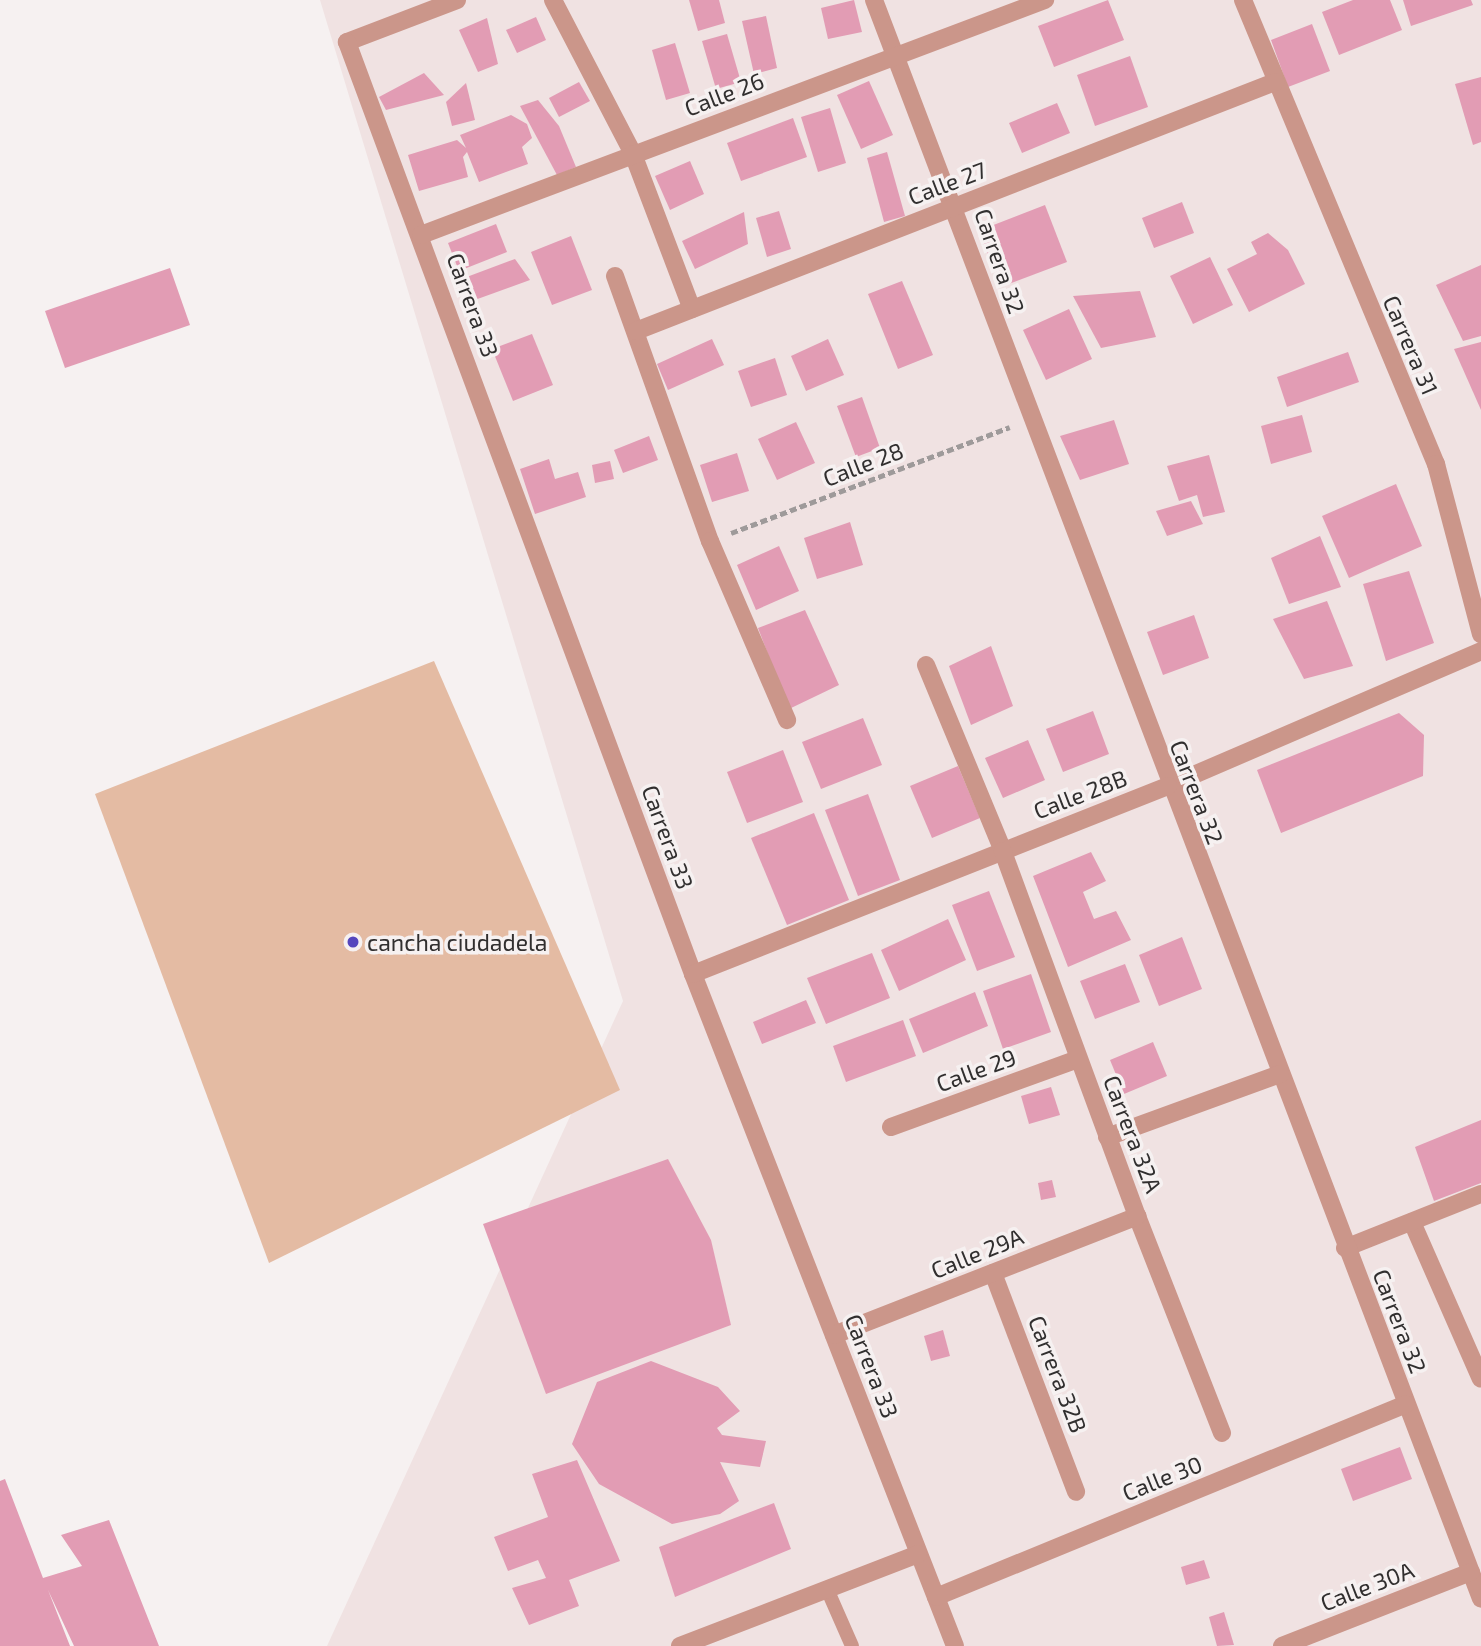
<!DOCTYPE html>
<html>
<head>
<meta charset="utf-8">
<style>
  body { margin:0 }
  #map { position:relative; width:1481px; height:1646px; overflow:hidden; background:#f6f1f1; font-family:"Exo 2",sans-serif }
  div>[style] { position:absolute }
  .built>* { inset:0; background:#f0e2e2 }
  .green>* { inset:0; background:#e4bba3 }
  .building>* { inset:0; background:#e29cb4 }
  .path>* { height:4.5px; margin-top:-2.25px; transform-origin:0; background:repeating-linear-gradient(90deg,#9e9a9a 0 7px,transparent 0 10.5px) }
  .service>* { height:14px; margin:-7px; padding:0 7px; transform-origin:7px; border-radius:7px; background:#cb968a }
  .pedestrian>* { height:18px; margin:-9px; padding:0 9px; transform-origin:9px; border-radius:9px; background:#cb968a }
  .minor>* { height:18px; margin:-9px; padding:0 9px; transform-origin:9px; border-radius:9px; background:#cb968a }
  .dots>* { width:19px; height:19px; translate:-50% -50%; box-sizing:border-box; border:4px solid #f6f1f1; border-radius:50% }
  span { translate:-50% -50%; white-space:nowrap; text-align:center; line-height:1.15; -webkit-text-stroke:7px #f6f1f1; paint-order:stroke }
  .street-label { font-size:23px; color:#312f2f }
  .poi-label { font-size:23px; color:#312f2f }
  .left { translate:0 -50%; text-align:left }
</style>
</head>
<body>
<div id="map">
  <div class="built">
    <i style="clip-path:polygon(320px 0,1481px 0,1481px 1646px,327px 1646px,623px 1001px)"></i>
  </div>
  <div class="green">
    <i style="clip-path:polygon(434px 661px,620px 1090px,269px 1263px,95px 794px)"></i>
  </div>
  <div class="building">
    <i style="clip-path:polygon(689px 0,719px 0,725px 23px,698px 31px)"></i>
    <i style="clip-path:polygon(854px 0,862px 32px,828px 39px,821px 8px)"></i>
    <i style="clip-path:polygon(1108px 0,1124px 40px,1054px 67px,1038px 26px)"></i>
    <i style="clip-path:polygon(1353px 0,1390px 0,1402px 30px,1339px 55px,1322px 12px)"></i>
    <i style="clip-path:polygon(1403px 0,1471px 0,1473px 5px,1411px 26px)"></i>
    <i style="clip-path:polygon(766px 16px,777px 68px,754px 74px,742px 21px)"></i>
    <i style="clip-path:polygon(536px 17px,546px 40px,517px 53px,506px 30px)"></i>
    <i style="clip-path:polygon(487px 18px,498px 64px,478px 72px,459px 30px)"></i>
    <i style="clip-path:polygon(1312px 24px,1330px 71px,1288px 87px,1271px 40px)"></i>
    <i style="clip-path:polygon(727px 34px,741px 82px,716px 89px,702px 41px)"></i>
    <i style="clip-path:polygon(675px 43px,690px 93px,666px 100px,652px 50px)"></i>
    <i style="clip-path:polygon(1130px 56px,1148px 107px,1095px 126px,1077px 75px)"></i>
    <i style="clip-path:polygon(424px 73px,444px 95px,386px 110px,379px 97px)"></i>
    <i style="clip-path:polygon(1481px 77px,1481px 142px,1473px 145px,1455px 84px)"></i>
    <i style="clip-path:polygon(869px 81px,893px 135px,861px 149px,837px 95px)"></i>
    <i style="clip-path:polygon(579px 82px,590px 101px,559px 117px,549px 98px)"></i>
    <i style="clip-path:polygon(466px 83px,475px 120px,452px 126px,446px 102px)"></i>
    <i style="clip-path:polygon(538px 100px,559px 126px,576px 167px,557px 175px,520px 106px)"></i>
    <i style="clip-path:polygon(1057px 103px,1070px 133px,1022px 153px,1009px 123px)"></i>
    <i style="clip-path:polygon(830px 108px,846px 163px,818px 172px,801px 117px)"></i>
    <i style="clip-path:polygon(511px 115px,527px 124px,532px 138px,522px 147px,528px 164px,479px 182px,467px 152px,463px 157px,468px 177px,419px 191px,408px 155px,457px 140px,466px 148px,460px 135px)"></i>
    <i style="clip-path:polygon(793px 118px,807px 157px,741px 181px,727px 143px)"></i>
    <i style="clip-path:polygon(887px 152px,905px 216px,884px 222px,867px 158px)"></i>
    <i style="clip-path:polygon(690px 161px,704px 194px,670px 210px,655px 176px)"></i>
    <i style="clip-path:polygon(1182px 202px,1194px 233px,1154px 248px,1142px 218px)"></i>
    <i style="clip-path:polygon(1045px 205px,1067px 262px,1001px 287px,978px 231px)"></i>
    <i style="clip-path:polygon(779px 211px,791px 249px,767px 257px,756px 218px)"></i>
    <i style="clip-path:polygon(744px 212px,748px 244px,695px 269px,682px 241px)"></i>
    <i style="clip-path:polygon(496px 224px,507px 252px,459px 271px,448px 243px)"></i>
    <i style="clip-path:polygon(1268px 233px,1288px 250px,1305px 284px,1249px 312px,1227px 269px,1257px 254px,1251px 242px)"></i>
    <i style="clip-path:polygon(571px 236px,592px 290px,552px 305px,531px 252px)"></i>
    <i style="clip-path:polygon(1210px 257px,1233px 305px,1193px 324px,1170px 276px)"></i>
    <i style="clip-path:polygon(515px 259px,530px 280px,472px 301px,464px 278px)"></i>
    <i style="clip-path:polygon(1481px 265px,1481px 336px,1463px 341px,1436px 285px)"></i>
    <i style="clip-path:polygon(170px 268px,190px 325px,65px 368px,45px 311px)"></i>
    <i style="clip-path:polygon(902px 281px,933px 355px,898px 369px,868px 294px)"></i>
    <i style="clip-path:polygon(1140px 291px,1156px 337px,1101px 348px,1073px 296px)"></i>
    <i style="clip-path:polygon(1069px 309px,1092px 359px,1046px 380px,1023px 330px)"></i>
    <i style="clip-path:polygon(532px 334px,553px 385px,513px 401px,492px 349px)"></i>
    <i style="clip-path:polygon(712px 339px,724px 365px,668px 390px,657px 364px)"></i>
    <i style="clip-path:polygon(828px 339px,844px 375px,806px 391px,791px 356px)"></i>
    <i style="clip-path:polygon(1481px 342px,1481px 410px,1454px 349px)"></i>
    <i style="clip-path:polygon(1348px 352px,1359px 382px,1287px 407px,1277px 377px)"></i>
    <i style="clip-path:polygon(775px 358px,787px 395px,751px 407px,738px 371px)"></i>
    <i style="clip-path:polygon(862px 397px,880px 448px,856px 457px,837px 406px)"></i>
    <i style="clip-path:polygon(1302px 415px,1312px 452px,1271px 464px,1261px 426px)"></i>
    <i style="clip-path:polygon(1114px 420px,1129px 464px,1080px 480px,1060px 436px)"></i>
    <i style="clip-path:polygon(796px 422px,815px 463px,777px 480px,758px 439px)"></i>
    <i style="clip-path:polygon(649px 436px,658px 460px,623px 473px,614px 450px)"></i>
    <i style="clip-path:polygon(737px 453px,749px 491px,712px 502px,700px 465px)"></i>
    <i style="clip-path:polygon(1209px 455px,1225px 512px,1203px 517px,1197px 495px,1179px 501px,1167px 466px)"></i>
    <i style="clip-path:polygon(549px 459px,555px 479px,578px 472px,586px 497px,535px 514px,520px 469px)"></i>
    <i style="clip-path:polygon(610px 461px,614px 479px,595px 483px,592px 465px)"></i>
    <i style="clip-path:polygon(1396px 484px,1422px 546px,1349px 578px,1322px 516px)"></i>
    <i style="clip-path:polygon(1191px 501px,1203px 524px,1167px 536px,1156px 511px)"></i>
    <i style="clip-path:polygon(850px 522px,863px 565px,817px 579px,804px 538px)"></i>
    <i style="clip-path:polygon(1320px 536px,1341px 587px,1289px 604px,1271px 558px)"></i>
    <i style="clip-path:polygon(779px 546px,799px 591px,756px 610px,737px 565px)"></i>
    <i style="clip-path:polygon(1409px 571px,1434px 643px,1386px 661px,1363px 584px)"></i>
    <i style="clip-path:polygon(1327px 601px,1353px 666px,1304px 679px,1273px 619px)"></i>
    <i style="clip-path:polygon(805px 610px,839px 685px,789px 709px,758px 628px)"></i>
    <i style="clip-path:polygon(1194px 615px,1209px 658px,1163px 675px,1147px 632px)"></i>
    <i style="clip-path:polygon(991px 646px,1013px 706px,971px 725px,949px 666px)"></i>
    <i style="clip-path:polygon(1093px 711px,1109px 754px,1063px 772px,1046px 729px)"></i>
    <i style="clip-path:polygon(1399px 713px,1424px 735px,1423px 776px,1281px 833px,1257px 770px)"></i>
    <i style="clip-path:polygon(863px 718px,882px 765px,821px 789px,802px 742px)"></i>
    <i style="clip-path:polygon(1028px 740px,1045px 780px,1003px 798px,985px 758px)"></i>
    <i style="clip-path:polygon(783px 750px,803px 802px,747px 823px,727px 772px)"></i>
    <i style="clip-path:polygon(958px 766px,980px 818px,932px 838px,910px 786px)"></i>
    <i style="clip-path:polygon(868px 794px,900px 880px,858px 896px,825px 810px)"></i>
    <i style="clip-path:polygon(814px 813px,849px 900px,787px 925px,751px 838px)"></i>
    <i style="clip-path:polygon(1091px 852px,1106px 881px,1083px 892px,1094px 919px,1116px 911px,1131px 940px,1068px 967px,1033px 876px)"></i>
    <i style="clip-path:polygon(989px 891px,1015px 957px,977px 971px,952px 905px)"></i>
    <i style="clip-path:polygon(948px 919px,966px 960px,899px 991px,881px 950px)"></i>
    <i style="clip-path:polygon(1182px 937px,1202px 989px,1159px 1006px,1139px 955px)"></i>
    <i style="clip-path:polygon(872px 953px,890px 998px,826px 1024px,807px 978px)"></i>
    <i style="clip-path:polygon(1125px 964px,1140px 1002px,1095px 1019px,1080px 981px)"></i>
    <i style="clip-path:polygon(1031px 974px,1051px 1032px,1003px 1049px,983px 991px)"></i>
    <i style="clip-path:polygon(975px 992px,988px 1026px,923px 1053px,909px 1019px)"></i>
    <i style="clip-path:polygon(806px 1000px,816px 1023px,762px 1044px,753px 1022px)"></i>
    <i style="clip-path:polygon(903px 1020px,916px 1056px,846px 1082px,833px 1046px)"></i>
    <i style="clip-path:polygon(1153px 1042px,1167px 1076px,1124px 1094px,1110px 1060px)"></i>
    <i style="clip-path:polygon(1051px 1087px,1060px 1115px,1029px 1124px,1021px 1096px)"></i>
    <i style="clip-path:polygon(1481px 1120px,1481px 1183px,1434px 1201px,1415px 1147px)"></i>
    <i style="clip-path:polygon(668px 1159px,711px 1240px,731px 1325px,546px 1394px,483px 1224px)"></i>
    <i style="clip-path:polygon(1052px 1180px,1056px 1197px,1041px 1200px,1038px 1183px)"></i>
    <i style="clip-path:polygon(943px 1330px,950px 1356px,931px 1361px,924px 1336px)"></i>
    <i style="clip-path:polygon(651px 1361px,718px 1387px,740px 1411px,717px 1428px,722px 1435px,766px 1441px,760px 1467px,720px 1462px,739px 1501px,720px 1514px,672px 1524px,599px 1484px,572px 1444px,597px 1382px)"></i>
    <i style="clip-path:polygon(1400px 1447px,1412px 1479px,1353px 1501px,1341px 1469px)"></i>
    <i style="clip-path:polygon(577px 1460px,620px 1561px,569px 1580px,579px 1606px,529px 1625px,512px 1588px,546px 1578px,538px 1560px,508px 1571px,494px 1537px,548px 1517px,532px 1474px)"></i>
    <i style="clip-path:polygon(5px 1479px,43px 1578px,82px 1566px,61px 1535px,109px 1520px,159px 1646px,74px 1646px,48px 1590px,70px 1646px,0 1646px,0 1481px)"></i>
    <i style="clip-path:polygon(774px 1503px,791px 1549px,675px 1597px,659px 1547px)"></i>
    <i style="clip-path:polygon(1204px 1560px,1210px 1578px,1186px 1585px,1181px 1567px)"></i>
    <i style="clip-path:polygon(1224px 1612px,1234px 1645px,1217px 1646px,1209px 1617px)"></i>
  </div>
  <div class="path">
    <i style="left:731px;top:533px;width:298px;rotate:-20.8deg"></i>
  </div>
  <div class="service">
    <i style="left:827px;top:1589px;width:62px;rotate:66.3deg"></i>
  </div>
  <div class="pedestrian">
    <i style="left:1243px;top:0;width:503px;rotate:67.42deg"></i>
    <i style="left:1436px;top:464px;width:176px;rotate:75.2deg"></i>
    <i style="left:615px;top:276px;width:282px;rotate:70.3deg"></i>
    <i style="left:710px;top:541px;width:195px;rotate:66.7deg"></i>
    <i style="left:926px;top:665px;width:201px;rotate:67.5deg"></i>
    <i style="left:1168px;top:786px;width:341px;rotate:-23.3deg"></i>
    <i style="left:1137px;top:1216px;width:233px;rotate:68.6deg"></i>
    <i style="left:1412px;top:1222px;width:171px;rotate:66.3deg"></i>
    <i style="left:1345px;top:1248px;width:146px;rotate:-21.7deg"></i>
    <i style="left:993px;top:1273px;width:234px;rotate:69.2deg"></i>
  </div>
  <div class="minor">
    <i style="left:457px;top:0;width:118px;rotate:159.1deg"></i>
    <i style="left:347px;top:42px;width:994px;rotate:69.63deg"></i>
    <i style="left:693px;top:974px;width:721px;rotate:68.7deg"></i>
    <i style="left:553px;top:0;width:174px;rotate:62.5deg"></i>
    <i style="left:633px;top:154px;width:166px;rotate:69.2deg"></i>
    <i style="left:874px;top:0;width:1710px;rotate:69.21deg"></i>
    <i style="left:421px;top:235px;width:667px;rotate:-20.64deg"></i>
    <i style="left:636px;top:331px;width:686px;rotate:-21.29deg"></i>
    <i style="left:693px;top:974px;width:511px;rotate:-21.59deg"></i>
    <i style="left:891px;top:1127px;width:199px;rotate:-20deg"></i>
    <i style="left:1107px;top:1137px;width:184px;rotate:-20deg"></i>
    <i style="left:834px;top:1335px;width:326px;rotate:-21.4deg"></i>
    <i style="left:1137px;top:1216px;width:389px;rotate:-110.2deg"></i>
    <i style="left:936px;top:1597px;width:508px;rotate:-22.32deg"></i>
    <i style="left:680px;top:1646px;width:255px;rotate:-21.1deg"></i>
    <i style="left:1282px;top:1646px;width:203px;rotate:-21.4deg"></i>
  </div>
  <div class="dots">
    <i style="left:353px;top:942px;background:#5546bd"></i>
  </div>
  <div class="street-label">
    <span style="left:724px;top:94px;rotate:-21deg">Calle 26</span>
    <span style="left:947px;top:183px;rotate:-21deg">Calle 27</span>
    <span style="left:1000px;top:261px;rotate:71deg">Carrera 32</span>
    <span style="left:473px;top:305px;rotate:70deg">Carrera 33</span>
    <span style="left:1411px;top:345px;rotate:67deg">Carrera 31</span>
    <span style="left:863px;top:464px;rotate:-21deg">Calle 28</span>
    <span style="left:1197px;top:792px;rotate:69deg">Carrera 32</span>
    <span style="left:1080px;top:794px;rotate:-21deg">Calle 28B</span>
    <span style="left:668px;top:837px;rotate:70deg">Carrera 33</span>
    <span style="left:976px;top:1070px;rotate:-20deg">Calle 29</span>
    <span style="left:1133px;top:1134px;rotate:69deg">Carrera 32A</span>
    <span style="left:977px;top:1253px;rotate:-22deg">Calle 29A</span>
    <span style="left:1400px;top:1321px;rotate:69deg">Carrera 32</span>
    <span style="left:872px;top:1366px;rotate:69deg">Carrera 33</span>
    <span style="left:1058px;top:1374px;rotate:69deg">Carrera 32B</span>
    <span style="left:1162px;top:1478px;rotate:-22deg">Calle 30</span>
    <span style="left:1367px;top:1586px;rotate:-21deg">Calle 30A</span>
  </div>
  <div class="poi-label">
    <span class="left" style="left:367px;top:942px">cancha ciudadela</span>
  </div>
</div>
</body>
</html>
